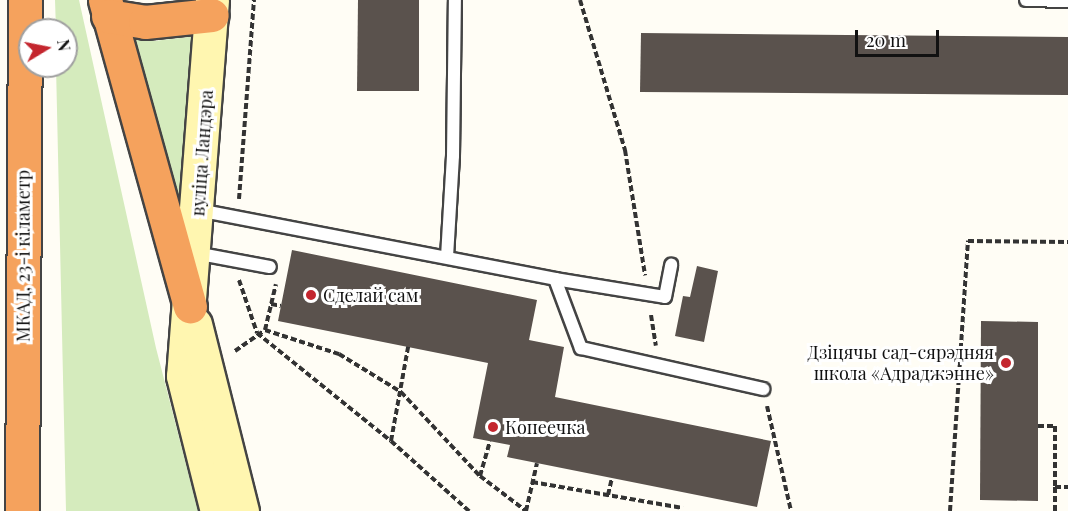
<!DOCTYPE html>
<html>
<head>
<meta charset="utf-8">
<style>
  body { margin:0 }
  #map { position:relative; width:1068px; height:511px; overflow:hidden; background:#fffdf5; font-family:"Playfair Display",serif }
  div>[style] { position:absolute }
  .green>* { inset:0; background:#d5ebbd }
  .building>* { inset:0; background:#5a524d }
  .path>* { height:4px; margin-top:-2px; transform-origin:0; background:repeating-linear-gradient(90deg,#333 0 6px,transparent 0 9px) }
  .roads { filter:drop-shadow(2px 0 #444) drop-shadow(-2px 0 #444) drop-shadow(0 2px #444) drop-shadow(0 -2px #444) }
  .lane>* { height:12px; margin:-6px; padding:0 6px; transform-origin:6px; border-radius:6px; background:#fff }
  .secondary>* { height:33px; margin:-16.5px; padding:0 16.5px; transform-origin:16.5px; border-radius:16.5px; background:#fff6b0 }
  .highway>* { height:33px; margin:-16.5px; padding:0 16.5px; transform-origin:16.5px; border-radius:16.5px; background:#f5a25d }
  .dots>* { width:16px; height:16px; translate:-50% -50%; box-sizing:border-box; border:3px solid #fff; border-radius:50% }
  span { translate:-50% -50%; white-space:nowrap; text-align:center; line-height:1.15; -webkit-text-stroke:6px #fff; paint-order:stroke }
  .street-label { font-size:18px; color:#111 }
  .poi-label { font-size:18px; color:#111 }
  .left { translate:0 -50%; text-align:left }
  .right { translate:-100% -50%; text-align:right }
  .north { position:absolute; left:18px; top:18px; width:60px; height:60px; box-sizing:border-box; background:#fff; border:2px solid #a0a0a0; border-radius:50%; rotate:80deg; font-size:16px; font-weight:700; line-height:24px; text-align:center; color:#111 }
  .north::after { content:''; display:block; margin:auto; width:21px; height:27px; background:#c4262e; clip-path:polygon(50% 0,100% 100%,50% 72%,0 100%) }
  .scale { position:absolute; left:855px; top:30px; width:84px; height:27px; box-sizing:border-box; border:3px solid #111; border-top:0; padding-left:8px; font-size:18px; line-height:21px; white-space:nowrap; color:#111; -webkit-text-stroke:4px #fff; paint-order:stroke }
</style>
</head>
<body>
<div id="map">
  <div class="green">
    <i style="clip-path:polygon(55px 0,79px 0,156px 348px,198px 511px,66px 511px,56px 66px,66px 66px,66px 30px,56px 30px)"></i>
    <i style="clip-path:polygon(133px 33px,154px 41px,197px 36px,183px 196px,170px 193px)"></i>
  </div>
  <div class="building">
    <i style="clip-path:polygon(358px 0,419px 0,419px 91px,357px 91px)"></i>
    <i style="clip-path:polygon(641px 33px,1068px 37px,1068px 95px,640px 92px)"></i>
    <i style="clip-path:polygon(292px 250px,537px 300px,529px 340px,564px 347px,555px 397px,771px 441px,757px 507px,507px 457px,510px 445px,473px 438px,488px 363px,278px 321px)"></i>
    <i style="clip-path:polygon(697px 266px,718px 271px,704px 342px,675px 336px,683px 296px,690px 297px)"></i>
    <i style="clip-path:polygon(981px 321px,1038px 322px,1038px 501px,980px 500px)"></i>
  </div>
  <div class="path">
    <i style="left:580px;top:0;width:157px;rotate:73.3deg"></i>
    <i style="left:625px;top:150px;width:127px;rotate:80.9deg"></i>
    <i style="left:239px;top:199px;width:200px;rotate:-85.7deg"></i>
    <i style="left:239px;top:280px;width:56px;rotate:71.2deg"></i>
    <i style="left:257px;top:333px;width:172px;rotate:38.9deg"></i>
    <i style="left:391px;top:441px;width:105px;rotate:41.9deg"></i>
    <i style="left:271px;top:304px;width:10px;rotate:11deg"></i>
    <i style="left:651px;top:315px;width:31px;rotate:81deg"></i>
    <i style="left:265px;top:330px;width:47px;rotate:-76.6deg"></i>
    <i style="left:235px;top:351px;width:37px;rotate:-35deg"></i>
    <i style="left:265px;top:330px;width:78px;rotate:18deg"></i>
    <i style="left:339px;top:354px;width:73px;rotate:31.5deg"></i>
    <i style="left:401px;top:392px;width:115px;rotate:46.8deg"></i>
    <i style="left:480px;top:476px;width:58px;rotate:37.3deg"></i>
    <i style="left:767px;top:406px;width:108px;rotate:77.1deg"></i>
    <i style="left:1038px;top:426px;width:17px"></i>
    <i style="left:1055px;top:426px;width:61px;rotate:90deg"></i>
    <i style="left:1055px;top:487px;width:13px"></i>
    <i style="left:391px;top:441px;width:96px;rotate:-79.7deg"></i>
    <i style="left:480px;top:476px;width:36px;rotate:-74deg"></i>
    <i style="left:532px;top:482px;width:153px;rotate:9.8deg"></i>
    <i style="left:608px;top:495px;width:17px;rotate:-77deg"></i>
    <i style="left:526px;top:511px;width:49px;rotate:-77.1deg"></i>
    <i style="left:950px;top:511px;width:271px;rotate:-86.2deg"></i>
    <i style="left:968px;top:241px;width:100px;rotate:0.6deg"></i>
    <i style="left:1055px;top:511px;width:24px;rotate:-90deg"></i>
  </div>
  <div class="roads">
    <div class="lane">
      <i style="left:1026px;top:0;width:42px;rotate:1.4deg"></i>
      <i style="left:198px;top:210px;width:364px;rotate:10.9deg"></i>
      <i style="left:555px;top:279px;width:74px;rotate:69.4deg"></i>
      <i style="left:581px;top:348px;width:187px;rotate:12.7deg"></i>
      <i style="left:195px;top:253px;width:76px;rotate:10.6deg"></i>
      <i style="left:447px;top:257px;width:101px;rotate:-86.6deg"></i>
      <i style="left:453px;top:156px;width:156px;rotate:-89.3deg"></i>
      <i style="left:555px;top:279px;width:111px;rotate:9.3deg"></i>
      <i style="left:665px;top:297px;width:33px;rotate:-79deg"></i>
    </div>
    <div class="secondary">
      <i style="left:212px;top:0;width:377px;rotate:94.4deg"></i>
      <i style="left:183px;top:376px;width:139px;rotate:75.9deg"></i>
      <i style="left:195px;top:324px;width:193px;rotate:75.9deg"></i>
    </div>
    <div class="highway">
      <i style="left:105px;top:0;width:318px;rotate:74.5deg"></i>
      <i style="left:108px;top:16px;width:37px;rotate:9deg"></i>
      <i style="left:145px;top:22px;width:67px;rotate:-6deg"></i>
      <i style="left:22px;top:511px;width:511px;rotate:-89.66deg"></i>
    </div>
  </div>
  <div class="dots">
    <i style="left:311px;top:295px;background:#c4262e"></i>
    <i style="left:1006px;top:363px;background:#c4262e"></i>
    <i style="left:493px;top:427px;background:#c4262e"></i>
  </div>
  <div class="street-label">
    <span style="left:202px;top:153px;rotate:-86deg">вуліца Ландэра</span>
    <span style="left:23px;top:256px;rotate:-90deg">МКАД, 23-і кіламетр</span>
  </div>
  <div class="poi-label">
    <span class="left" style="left:323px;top:295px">Сделай сам</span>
    <span class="right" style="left:994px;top:363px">Дзіцячы сад-сярэдняя<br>школа «Адраджэнне»</span>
    <span class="left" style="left:505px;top:427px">Копеечка</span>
  </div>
  <div class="north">N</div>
  <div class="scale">20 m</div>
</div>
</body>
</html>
